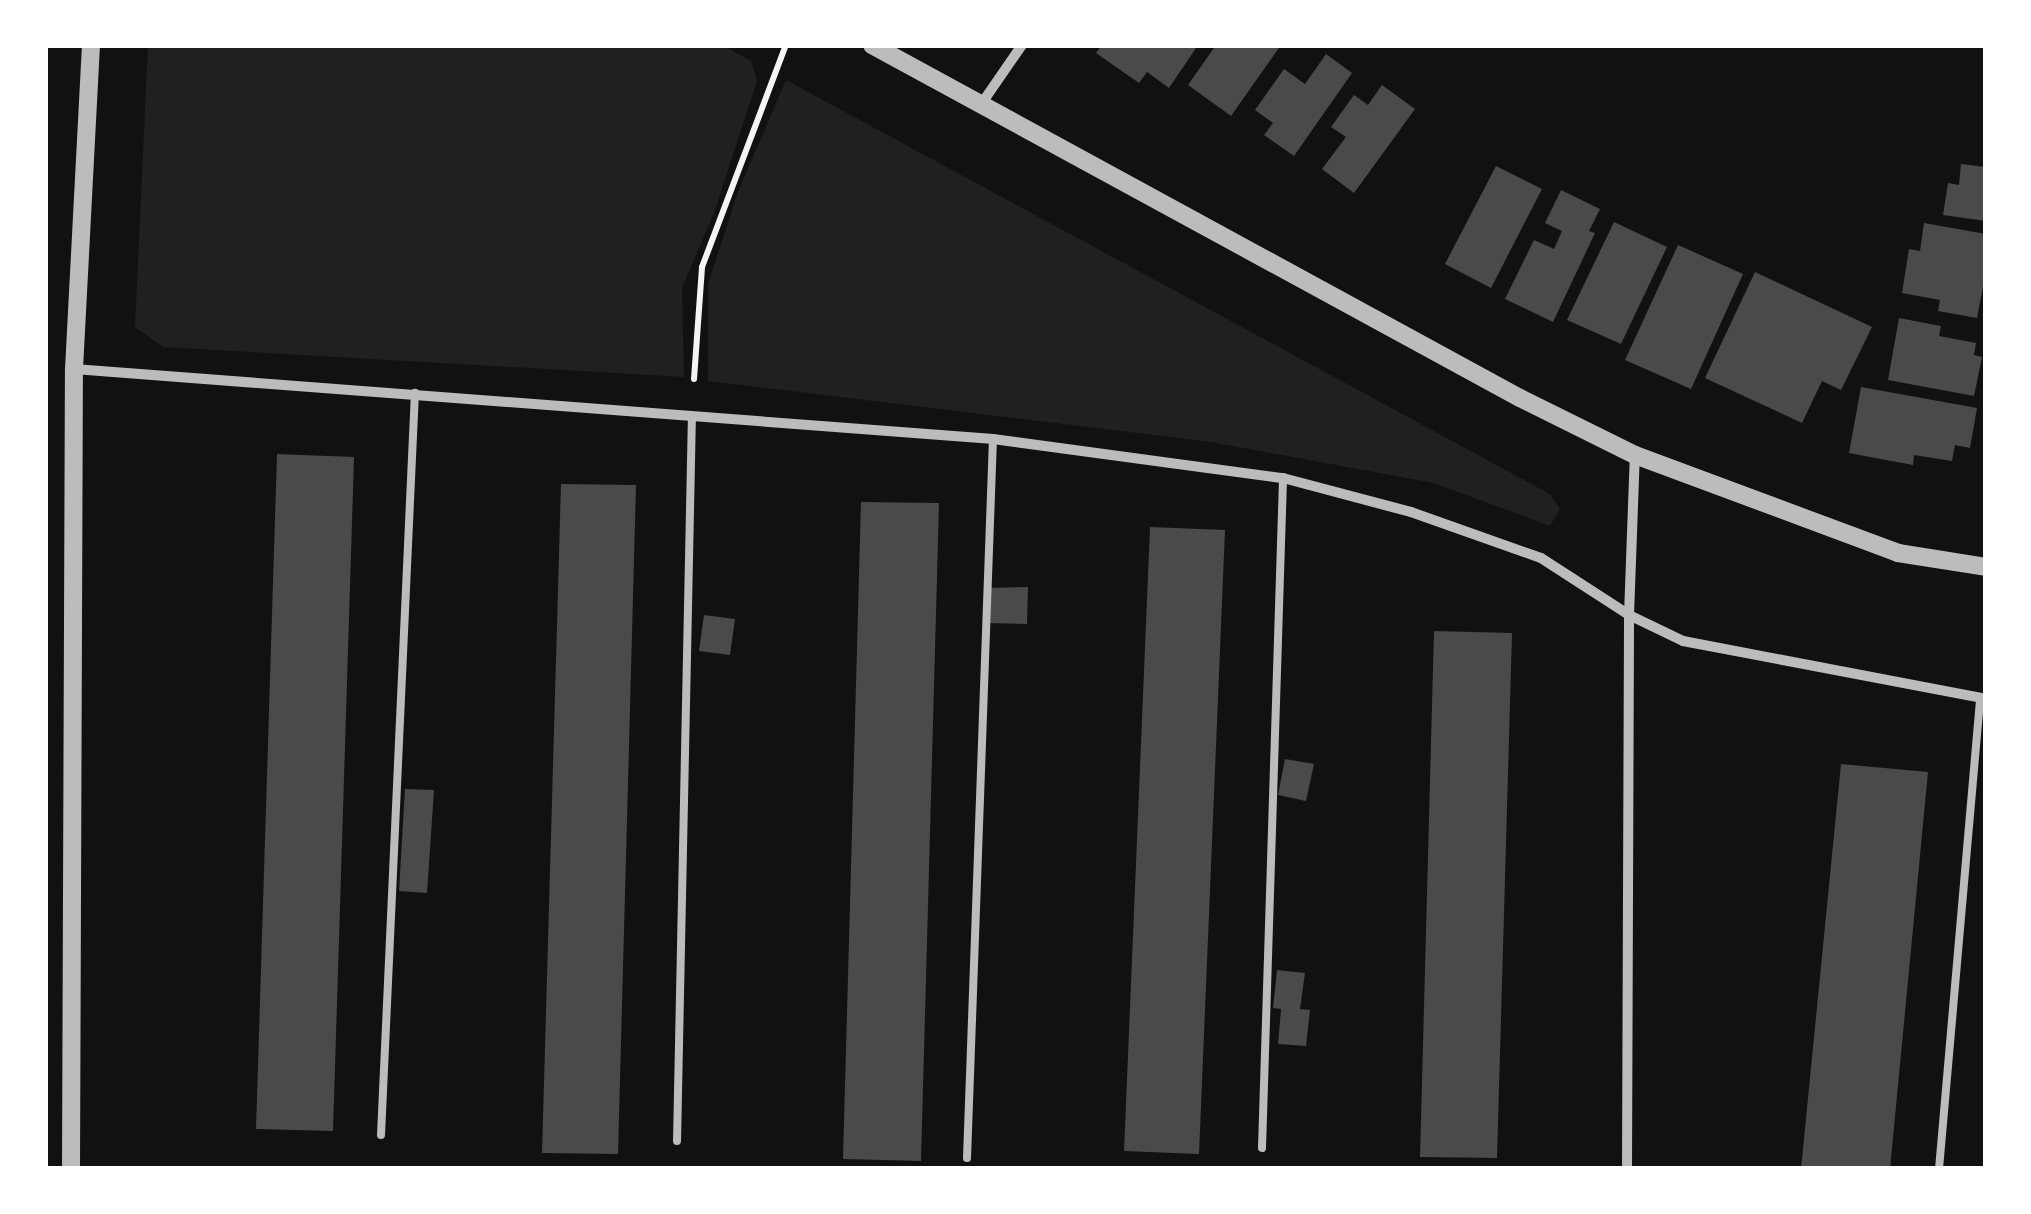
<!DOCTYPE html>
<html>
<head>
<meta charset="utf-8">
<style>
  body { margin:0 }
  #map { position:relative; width:2031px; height:1214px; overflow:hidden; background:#111; font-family:"Titillium Web",sans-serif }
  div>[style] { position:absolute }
  .green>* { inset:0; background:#202020 }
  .building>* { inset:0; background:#4a4a4a }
  .path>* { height:6px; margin:-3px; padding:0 3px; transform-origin:3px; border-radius:3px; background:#f5f5f5 }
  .service>* { height:8px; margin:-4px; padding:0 4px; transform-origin:4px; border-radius:4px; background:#bcbcbc }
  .minor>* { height:10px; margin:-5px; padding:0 5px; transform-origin:5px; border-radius:5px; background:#bcbcbc }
  .tertiary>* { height:18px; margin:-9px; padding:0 9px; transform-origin:9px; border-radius:9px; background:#bcbcbc }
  span { translate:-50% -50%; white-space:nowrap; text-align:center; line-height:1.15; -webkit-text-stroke:8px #fff; paint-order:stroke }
  .frame { position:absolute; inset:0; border:48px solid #fff; pointer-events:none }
</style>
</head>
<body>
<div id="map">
  <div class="green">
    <i style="clip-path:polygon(148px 45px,722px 45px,751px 61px,757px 81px,714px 213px,682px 288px,684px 377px,163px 347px,135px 327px)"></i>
    <i style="clip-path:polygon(786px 80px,1550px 494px,1560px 509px,1550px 526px,1434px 483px,1211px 442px,708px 381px,708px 284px,738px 192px)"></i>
  </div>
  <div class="building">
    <i style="clip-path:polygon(1102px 45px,1198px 45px,1169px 88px,1147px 72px,1139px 83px,1096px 53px)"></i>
    <i style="clip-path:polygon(1216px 45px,1281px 45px,1231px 116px,1188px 85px)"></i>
    <i style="clip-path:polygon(1326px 54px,1352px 73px,1294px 156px,1264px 135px,1273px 123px,1255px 110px,1284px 69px,1305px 84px)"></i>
    <i style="clip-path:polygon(1382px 85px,1415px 109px,1354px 193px,1322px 169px,1346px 137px,1331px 127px,1354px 95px,1368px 105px)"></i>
    <i style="clip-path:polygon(1961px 164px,1986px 167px,1986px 221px,1943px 215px,1948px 183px,1959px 185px)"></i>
    <i style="clip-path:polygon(1496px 166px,1542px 189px,1491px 288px,1445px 264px)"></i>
    <i style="clip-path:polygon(1561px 190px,1600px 209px,1589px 231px,1595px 233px,1553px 322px,1505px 299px,1534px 240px,1554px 249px,1562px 231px,1545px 223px)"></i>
    <i style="clip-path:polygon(1614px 222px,1667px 247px,1621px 344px,1567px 320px)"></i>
    <i style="clip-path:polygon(1924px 223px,1986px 234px,1986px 271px,1977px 318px,1938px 311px,1940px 300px,1902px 293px,1909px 249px,1920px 251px)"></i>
    <i style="clip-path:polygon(1678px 245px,1743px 274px,1691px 389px,1625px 360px)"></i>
    <i style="clip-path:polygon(1755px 272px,1872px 327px,1841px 390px,1822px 381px,1802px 423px,1705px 378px)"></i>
    <i style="clip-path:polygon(1899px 318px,1941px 326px,1939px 336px,1976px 343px,1974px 355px,1982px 357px,1974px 396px,1888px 380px)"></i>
    <i style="clip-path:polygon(1861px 387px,1977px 408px,1970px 448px,1955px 445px,1952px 461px,1914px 455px,1913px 465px,1849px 453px)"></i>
    <i style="clip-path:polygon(277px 454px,354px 457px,333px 1131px,256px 1129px)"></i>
    <i style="clip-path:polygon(561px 484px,636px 485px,618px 1154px,542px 1153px)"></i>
    <i style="clip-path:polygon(861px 502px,939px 503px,921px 1161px,843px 1159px)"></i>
    <i style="clip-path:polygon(1150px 527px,1225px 530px,1199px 1154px,1124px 1151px)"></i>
    <i style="clip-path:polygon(1028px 587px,1027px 624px,987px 623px,987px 588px)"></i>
    <i style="clip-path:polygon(704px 615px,735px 619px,730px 655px,699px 651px)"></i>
    <i style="clip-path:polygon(1434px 631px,1512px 633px,1497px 1158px,1420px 1157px)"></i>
    <i style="clip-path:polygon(1285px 759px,1314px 764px,1306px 801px,1278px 795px)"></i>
    <i style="clip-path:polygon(1841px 764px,1928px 772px,1890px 1169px,1801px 1169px)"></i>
    <i style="clip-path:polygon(405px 789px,434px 790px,427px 893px,399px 891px)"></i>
    <i style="clip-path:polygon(1277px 970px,1305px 973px,1300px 1009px,1310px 1010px,1306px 1046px,1278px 1044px,1281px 1009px,1273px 1008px)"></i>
  </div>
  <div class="path">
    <i style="left:694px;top:379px;width:112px;rotate:-85.9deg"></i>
    <i style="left:702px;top:267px;width:237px;rotate:-69.3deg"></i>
  </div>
  <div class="service">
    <i style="left:381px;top:1135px;width:743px;rotate:-87.38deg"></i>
    <i style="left:677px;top:1141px;width:726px;rotate:-88.82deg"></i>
    <i style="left:1262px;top:1148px;width:670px;rotate:-88.2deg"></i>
    <i style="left:967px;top:1158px;width:719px;rotate:-87.93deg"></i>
    <i style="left:1939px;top:1169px;width:472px;rotate:-85deg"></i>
  </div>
  <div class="minor">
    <i style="left:982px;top:103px;width:70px;rotate:-55.4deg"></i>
    <i style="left:74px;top:369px;width:922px;rotate:4.36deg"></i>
    <i style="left:993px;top:439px;width:293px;rotate:7.7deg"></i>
    <i style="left:1283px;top:478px;width:132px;rotate:14.9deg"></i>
    <i style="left:1411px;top:512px;width:138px;rotate:19.5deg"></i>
    <i style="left:1541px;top:558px;width:105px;rotate:32.9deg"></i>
    <i style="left:1629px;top:615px;width:60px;rotate:25.7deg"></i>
    <i style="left:1683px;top:641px;width:309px;rotate:10.8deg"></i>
    <i style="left:1627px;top:1169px;width:554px;rotate:-89.79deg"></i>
    <i style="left:1629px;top:615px;width:160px;rotate:-87.9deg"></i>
  </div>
  <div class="tertiary">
    <i style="left:872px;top:45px;width:738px;rotate:28.58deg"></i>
    <i style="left:1520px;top:398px;width:128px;rotate:26.4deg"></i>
    <i style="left:1635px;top:455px;width:281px;rotate:20.4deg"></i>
    <i style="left:1898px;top:553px;width:89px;rotate:9deg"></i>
    <i style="left:71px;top:1169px;width:800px;rotate:-89.79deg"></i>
    <i style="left:74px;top:369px;width:324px;rotate:-87deg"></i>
  </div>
  <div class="frame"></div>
</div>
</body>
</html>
